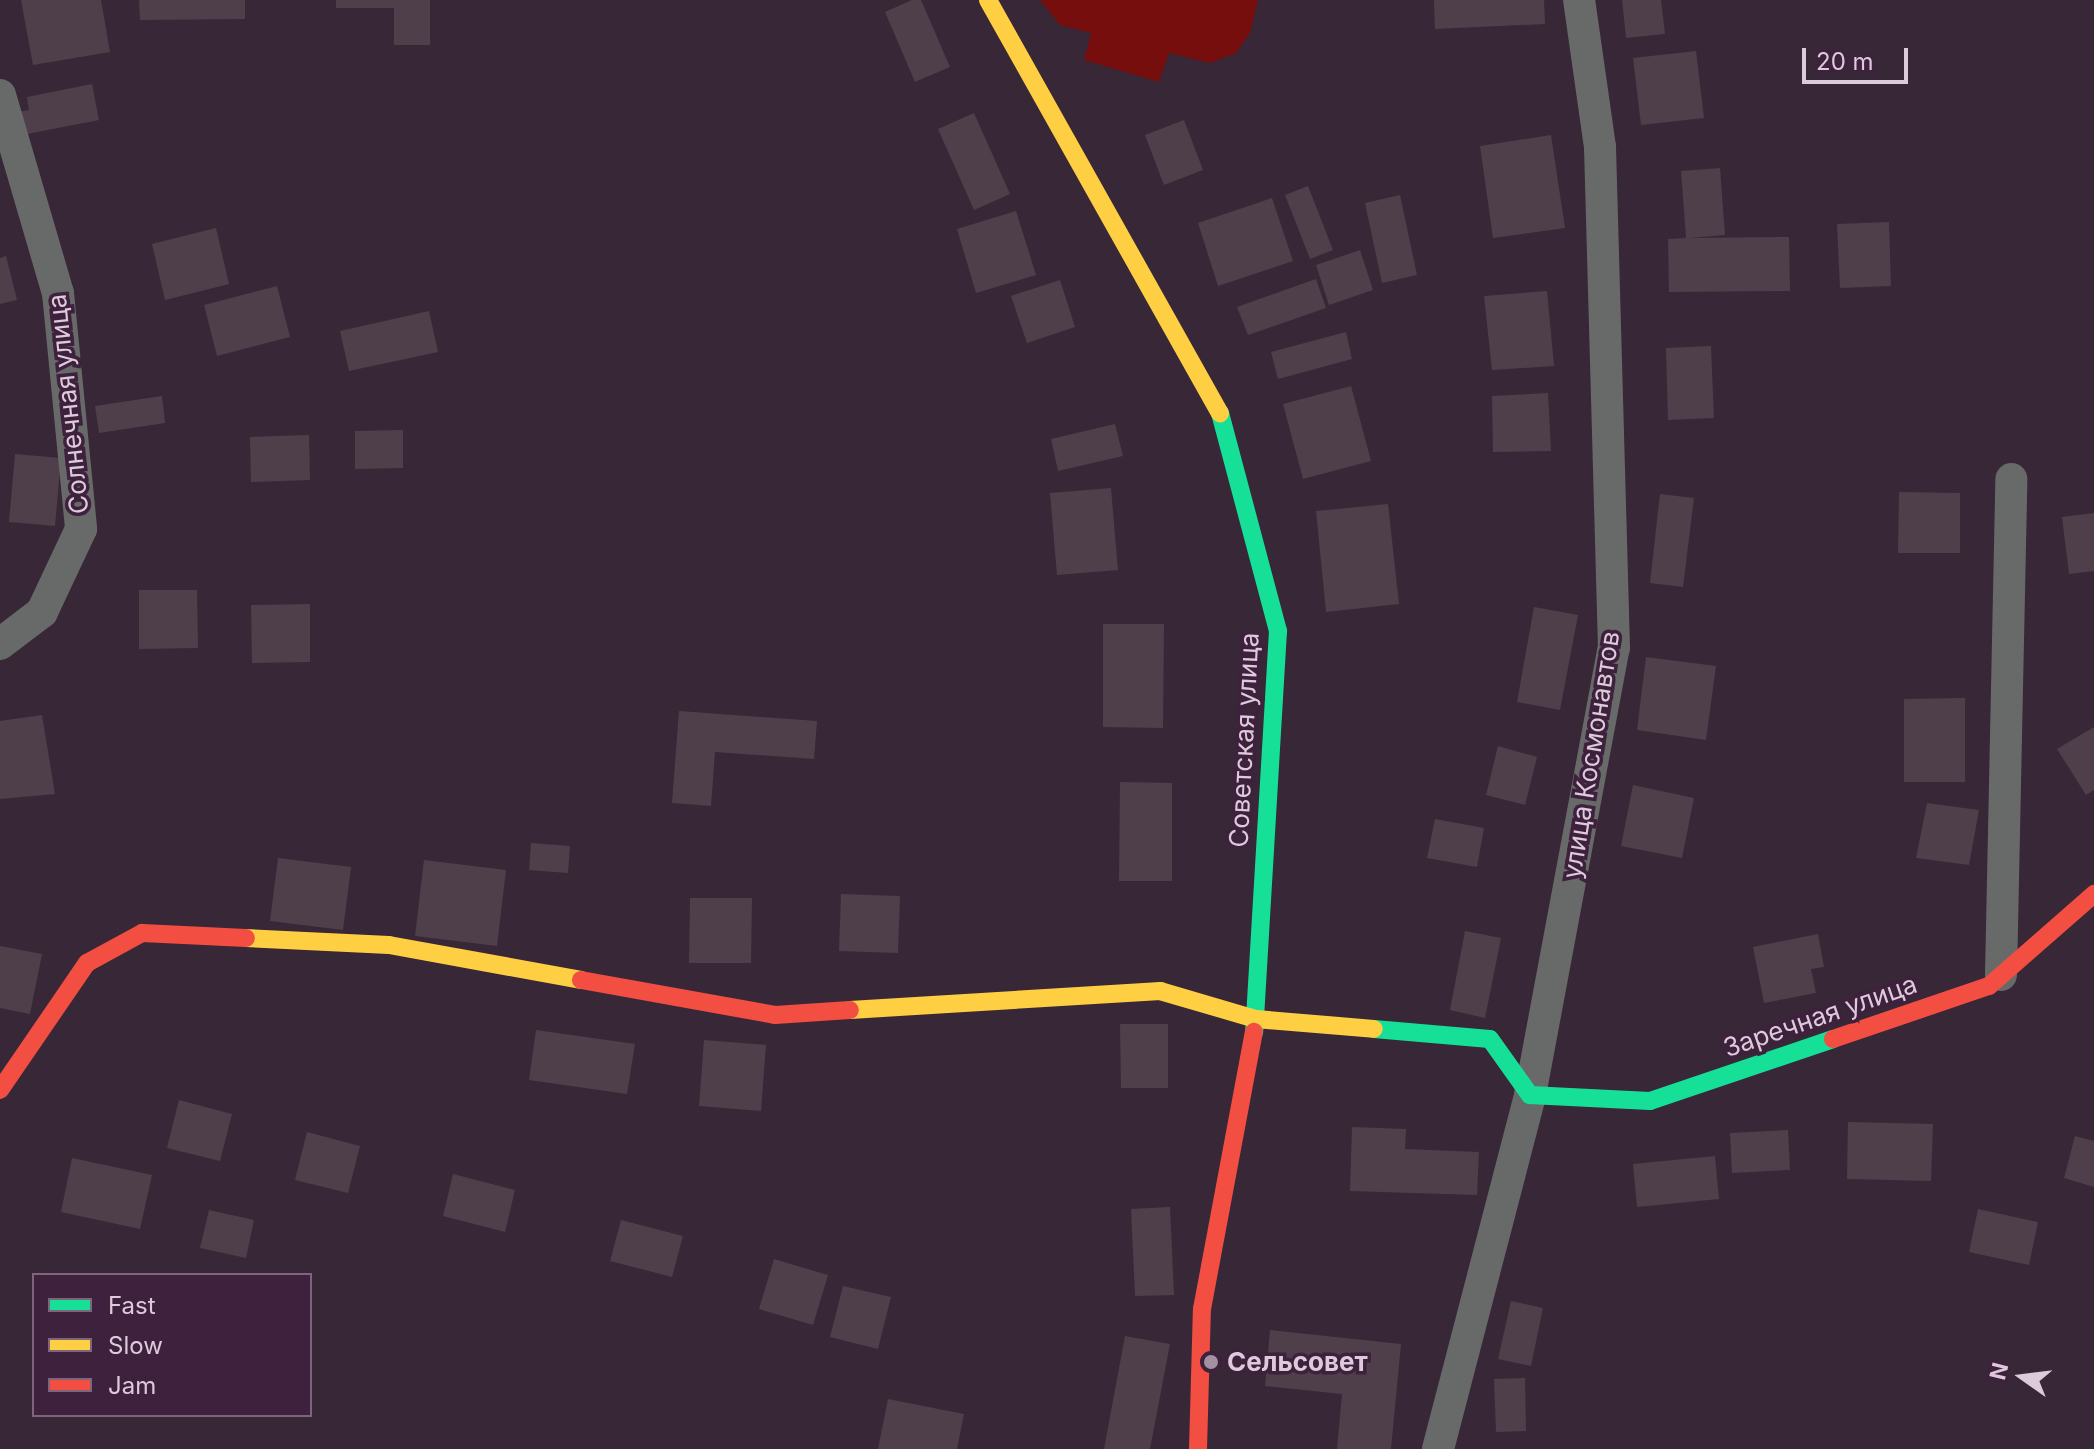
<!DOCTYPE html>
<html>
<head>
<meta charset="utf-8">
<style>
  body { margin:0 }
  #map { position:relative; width:2094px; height:1449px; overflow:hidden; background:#382737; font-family:Inter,sans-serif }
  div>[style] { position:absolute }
  .green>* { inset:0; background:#750e0d }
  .building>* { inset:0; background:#4f3f4a }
  .street>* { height:32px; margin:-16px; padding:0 16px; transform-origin:16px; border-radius:16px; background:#686a69 }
  .fast>* { height:18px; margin:-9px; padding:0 9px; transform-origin:9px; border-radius:9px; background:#16e098 }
  .slow>* { height:18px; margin:-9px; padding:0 9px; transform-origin:9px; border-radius:9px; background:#ffcf43 }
  .jam>* { height:18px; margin:-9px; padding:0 9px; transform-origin:9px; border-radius:9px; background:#f24e42 }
  .dots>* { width:22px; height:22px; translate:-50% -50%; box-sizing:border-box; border:4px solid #3e213d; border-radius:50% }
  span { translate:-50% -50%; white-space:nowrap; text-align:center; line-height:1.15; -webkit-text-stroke:7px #3e213d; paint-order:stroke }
  .street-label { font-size:26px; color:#ddcadb }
  .poi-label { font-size:26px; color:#ddcadb; font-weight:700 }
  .left { translate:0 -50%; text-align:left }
  .legend { position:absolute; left:32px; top:1273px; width:280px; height:144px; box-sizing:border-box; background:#3e213d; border:2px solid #7e657c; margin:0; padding:10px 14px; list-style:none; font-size:24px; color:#ddcadb }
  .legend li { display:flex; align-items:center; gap:16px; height:40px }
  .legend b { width:40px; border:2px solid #7e657c }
  .north { position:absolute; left:1982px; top:1337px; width:80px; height:80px; -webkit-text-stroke:6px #3e213d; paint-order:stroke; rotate:284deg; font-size:22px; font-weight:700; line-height:32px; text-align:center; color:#ddcadb }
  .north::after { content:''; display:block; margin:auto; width:28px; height:36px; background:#ddcadb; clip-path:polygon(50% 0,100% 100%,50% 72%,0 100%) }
  .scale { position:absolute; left:1802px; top:48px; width:106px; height:36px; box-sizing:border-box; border:4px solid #ddcadb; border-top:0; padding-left:10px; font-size:24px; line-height:28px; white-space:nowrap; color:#ddcadb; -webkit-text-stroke:6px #3e213d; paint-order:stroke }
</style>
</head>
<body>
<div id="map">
  <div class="green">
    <i style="clip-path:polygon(1040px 0,1258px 0,1250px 33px,1236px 53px,1210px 63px,1169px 53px,1159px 82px,1084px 60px,1091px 33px,1060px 25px)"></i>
  </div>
  <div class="building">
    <i style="clip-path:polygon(21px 0,101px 0,110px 52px,33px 65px)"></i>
    <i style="clip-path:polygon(139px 0,245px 0,245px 19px,140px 20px)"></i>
    <i style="clip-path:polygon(336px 0,430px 0,430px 45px,394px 45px,394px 8px,336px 8px)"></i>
    <i style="clip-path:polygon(912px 0,921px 0,950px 67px,915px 82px,885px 12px)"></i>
    <i style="clip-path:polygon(1434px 0,1544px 0,1545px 24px,1435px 29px)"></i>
    <i style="clip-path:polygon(1622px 0,1661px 0,1665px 34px,1626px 38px)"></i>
    <i style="clip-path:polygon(1696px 51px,1704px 118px,1641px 125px,1633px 58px)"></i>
    <i style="clip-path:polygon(92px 84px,99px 120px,22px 135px,18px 112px,29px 110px,27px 97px)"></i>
    <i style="clip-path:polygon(974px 113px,1010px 194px,974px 210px,938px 129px)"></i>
    <i style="clip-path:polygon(1184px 120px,1203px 170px,1164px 185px,1145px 135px)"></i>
    <i style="clip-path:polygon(1551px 135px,1565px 228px,1493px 238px,1480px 146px)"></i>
    <i style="clip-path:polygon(1720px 168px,1725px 235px,1689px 238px,1789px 237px,1790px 291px,1669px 292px,1668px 239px,1686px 238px,1681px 171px)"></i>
    <i style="clip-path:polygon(1308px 186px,1333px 250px,1310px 259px,1285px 195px)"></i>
    <i style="clip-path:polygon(1400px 195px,1417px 275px,1382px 283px,1365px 203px)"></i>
    <i style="clip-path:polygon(1272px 198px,1293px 261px,1218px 286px,1198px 223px)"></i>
    <i style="clip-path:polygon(1016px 211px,1036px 275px,976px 293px,957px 229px)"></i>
    <i style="clip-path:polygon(1889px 222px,1891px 286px,1840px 288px,1837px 224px)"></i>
    <i style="clip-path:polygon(216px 228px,229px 284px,165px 300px,152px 244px)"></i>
    <i style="clip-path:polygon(1360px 250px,1373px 290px,1329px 305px,1316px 265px)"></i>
    <i style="clip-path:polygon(6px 256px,17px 300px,0 304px,0 258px)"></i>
    <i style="clip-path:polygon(1316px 279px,1326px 308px,1248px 335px,1237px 307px)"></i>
    <i style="clip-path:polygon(1060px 280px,1075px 327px,1027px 343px,1011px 296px)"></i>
    <i style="clip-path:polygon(277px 286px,290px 337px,217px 356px,204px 305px)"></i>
    <i style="clip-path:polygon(1547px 291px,1554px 366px,1492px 370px,1484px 296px)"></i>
    <i style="clip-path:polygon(429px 311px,438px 352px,349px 371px,340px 331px)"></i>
    <i style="clip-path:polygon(1346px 332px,1352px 359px,1278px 379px,1271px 352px)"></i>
    <i style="clip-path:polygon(1711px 346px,1714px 418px,1668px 420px,1666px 348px)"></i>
    <i style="clip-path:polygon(1351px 386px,1371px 461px,1303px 479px,1283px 404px)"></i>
    <i style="clip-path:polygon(1548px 393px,1551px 451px,1493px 452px,1492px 396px)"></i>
    <i style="clip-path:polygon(162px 396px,165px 423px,99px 433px,95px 406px)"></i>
    <i style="clip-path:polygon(1115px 424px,1123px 456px,1058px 471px,1051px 439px)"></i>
    <i style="clip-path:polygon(403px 430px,403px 468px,355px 469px,355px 431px)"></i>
    <i style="clip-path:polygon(309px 435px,310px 480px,251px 482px,250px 437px)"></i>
    <i style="clip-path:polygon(15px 454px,61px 458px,55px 526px,9px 522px)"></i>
    <i style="clip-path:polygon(1111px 488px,1118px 570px,1057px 575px,1050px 493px)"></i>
    <i style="clip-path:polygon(1899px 492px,1960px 493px,1960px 553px,1898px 553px)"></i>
    <i style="clip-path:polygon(1660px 494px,1694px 498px,1683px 587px,1650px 583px)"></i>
    <i style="clip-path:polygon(1388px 504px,1399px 604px,1326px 612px,1316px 511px)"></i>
    <i style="clip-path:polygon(2094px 513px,2094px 571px,2069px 574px,2062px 517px)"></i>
    <i style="clip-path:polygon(139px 590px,197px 590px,198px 648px,139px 649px)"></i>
    <i style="clip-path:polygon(310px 604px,310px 662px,252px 663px,251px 605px)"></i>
    <i style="clip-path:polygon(1534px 607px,1578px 615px,1560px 710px,1517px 702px)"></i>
    <i style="clip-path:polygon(1103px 624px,1164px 624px,1163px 728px,1103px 727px)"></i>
    <i style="clip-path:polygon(1646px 657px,1716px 666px,1706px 740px,1637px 730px)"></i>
    <i style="clip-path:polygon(1965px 698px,1965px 782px,1904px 782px,1904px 699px)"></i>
    <i style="clip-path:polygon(679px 711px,817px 721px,814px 759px,715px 752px,711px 806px,672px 803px)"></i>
    <i style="clip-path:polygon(42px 715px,55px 794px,0 799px,0 721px)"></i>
    <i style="clip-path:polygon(2094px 727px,2094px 790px,2086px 795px,2057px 749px)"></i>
    <i style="clip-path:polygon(1498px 746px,1537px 757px,1525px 805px,1486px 795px)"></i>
    <i style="clip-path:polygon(1120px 782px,1172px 783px,1172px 881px,1119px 881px)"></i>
    <i style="clip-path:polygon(1633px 785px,1694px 798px,1682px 858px,1621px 846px)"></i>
    <i style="clip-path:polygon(1927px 803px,1979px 810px,1969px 865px,1916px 858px)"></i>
    <i style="clip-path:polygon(1435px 819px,1484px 828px,1477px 867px,1427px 858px)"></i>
    <i style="clip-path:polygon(531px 843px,570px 846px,568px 873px,529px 870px)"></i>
    <i style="clip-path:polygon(278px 858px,351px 867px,343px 930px,270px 921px)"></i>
    <i style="clip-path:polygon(424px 860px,506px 870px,497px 946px,415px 936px)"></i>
    <i style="clip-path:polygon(841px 894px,900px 896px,898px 953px,839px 951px)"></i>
    <i style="clip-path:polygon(690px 898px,752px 898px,751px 963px,689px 963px)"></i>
    <i style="clip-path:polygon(1465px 931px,1501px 938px,1485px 1018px,1450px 1010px)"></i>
    <i style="clip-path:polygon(1818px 934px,1824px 967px,1811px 969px,1816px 993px,1764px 1003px,1753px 947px)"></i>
    <i style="clip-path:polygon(0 946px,42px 954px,30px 1014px,0 1008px)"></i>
    <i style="clip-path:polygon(1120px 1024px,1168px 1024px,1168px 1088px,1121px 1088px)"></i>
    <i style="clip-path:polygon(536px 1030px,635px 1044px,627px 1094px,529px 1080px)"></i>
    <i style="clip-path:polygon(704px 1040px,766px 1045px,761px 1111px,699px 1106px)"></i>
    <i style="clip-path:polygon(179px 1100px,232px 1114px,220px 1161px,167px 1148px)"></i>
    <i style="clip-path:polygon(1848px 1122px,1933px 1124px,1931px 1181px,1847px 1179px)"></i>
    <i style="clip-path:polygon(1352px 1127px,1406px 1129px,1405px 1149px,1479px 1152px,1477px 1195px,1350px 1191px)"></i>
    <i style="clip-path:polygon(1788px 1130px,1790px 1170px,1732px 1173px,1730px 1133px)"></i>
    <i style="clip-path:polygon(307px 1132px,360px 1146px,348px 1193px,295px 1180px)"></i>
    <i style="clip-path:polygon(2075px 1136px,2094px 1141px,2094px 1187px,2064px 1178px)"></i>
    <i style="clip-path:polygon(1715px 1156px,1719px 1199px,1637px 1207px,1633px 1164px)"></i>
    <i style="clip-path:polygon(72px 1158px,152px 1175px,140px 1229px,61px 1212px)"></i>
    <i style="clip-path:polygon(453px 1174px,515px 1190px,505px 1232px,443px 1216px)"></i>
    <i style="clip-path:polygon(1170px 1207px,1174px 1295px,1135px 1296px,1131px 1209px)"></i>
    <i style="clip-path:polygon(1978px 1209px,2038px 1222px,2029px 1265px,1969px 1252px)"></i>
    <i style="clip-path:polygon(209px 1210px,254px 1220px,246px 1258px,200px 1248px)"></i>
    <i style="clip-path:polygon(621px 1220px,683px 1236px,672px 1277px,610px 1261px)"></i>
    <i style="clip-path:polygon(774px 1259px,828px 1275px,813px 1325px,759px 1309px)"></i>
    <i style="clip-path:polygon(843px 1286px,891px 1297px,878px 1349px,830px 1337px)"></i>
    <i style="clip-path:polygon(1511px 1301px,1543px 1308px,1531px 1366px,1498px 1359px)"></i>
    <i style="clip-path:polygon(1270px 1330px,1401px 1344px,1391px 1449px,1337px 1449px,1342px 1394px,1265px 1386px)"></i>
    <i style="clip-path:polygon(1125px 1336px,1170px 1344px,1150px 1449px,1104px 1449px)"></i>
    <i style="clip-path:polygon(1525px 1378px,1526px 1431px,1496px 1432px,1494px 1379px)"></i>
    <i style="clip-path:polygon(888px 1399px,964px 1414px,957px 1449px,878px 1449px)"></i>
  </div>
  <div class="street">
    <i style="left:0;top:95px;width:206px;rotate:73.7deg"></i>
    <i style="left:58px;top:293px;width:237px;rotate:84.4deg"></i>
    <i style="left:81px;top:529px;width:92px;rotate:115.2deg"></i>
    <i style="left:42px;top:612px;width:53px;rotate:142.7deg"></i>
    <i style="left:2001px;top:975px;width:496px;rotate:-88.8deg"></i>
    <i style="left:1438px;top:1449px;width:366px;rotate:-75.4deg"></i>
    <i style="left:1530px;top:1095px;width:455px;rotate:-79.4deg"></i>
    <i style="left:1614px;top:648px;width:501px;rotate:-91.6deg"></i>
    <i style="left:1600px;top:147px;width:148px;rotate:-98.1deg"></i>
  </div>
  <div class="fast">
    <i style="left:1220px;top:413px;width:226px;rotate:75.1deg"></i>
    <i style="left:1278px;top:631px;width:402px;rotate:93.4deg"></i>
    <i style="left:1374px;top:1029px;width:116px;rotate:4.9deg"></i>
    <i style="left:1490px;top:1039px;width:69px;rotate:54.5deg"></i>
    <i style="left:1530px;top:1095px;width:120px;rotate:2.9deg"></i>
    <i style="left:1650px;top:1101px;width:193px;rotate:-18.7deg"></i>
  </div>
  <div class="slow">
    <i style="left:988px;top:0;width:474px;rotate:60.7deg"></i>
    <i style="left:246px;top:938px;width:143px;rotate:2.8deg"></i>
    <i style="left:389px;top:945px;width:195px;rotate:10.3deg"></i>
    <i style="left:850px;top:1010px;width:311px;rotate:-3.5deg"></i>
    <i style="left:1160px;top:991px;width:100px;rotate:16.3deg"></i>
    <i style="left:1256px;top:1019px;width:118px;rotate:4.8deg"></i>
  </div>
  <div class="jam">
    <i style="left:581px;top:980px;width:197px;rotate:10.2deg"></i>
    <i style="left:775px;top:1015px;width:75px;rotate:-3.8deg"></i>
    <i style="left:1833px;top:1039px;width:165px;rotate:-18.8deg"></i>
    <i style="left:1989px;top:986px;width:140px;rotate:-41.2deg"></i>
    <i style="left:0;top:1090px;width:154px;rotate:-55.6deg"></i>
    <i style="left:87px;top:963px;width:63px;rotate:-28.6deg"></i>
    <i style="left:142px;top:933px;width:104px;rotate:2.8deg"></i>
    <i style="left:1198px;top:1449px;width:140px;rotate:-88.4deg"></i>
    <i style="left:1202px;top:1309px;width:282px;rotate:-79.4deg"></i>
  </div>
  <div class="dots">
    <i style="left:1211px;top:1362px;background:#a391a2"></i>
  </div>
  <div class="street-label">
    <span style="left:68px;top:404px;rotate:-96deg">Солнечная улица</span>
    <span style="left:1244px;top:740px;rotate:-87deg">Советская улица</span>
    <span style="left:1591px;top:755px;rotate:-81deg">улица Космонавтов</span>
    <span style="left:1820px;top:1016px;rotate:-19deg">Заречная улица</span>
  </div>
  <div class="poi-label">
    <span class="left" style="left:1227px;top:1362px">Сельсовет</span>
  </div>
  <ul class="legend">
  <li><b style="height:10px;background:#16e098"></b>Fast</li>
  <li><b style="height:10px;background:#ffcf43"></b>Slow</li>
  <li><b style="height:10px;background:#f24e42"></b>Jam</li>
  </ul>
  <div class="north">N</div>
  <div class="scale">20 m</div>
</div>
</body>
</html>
